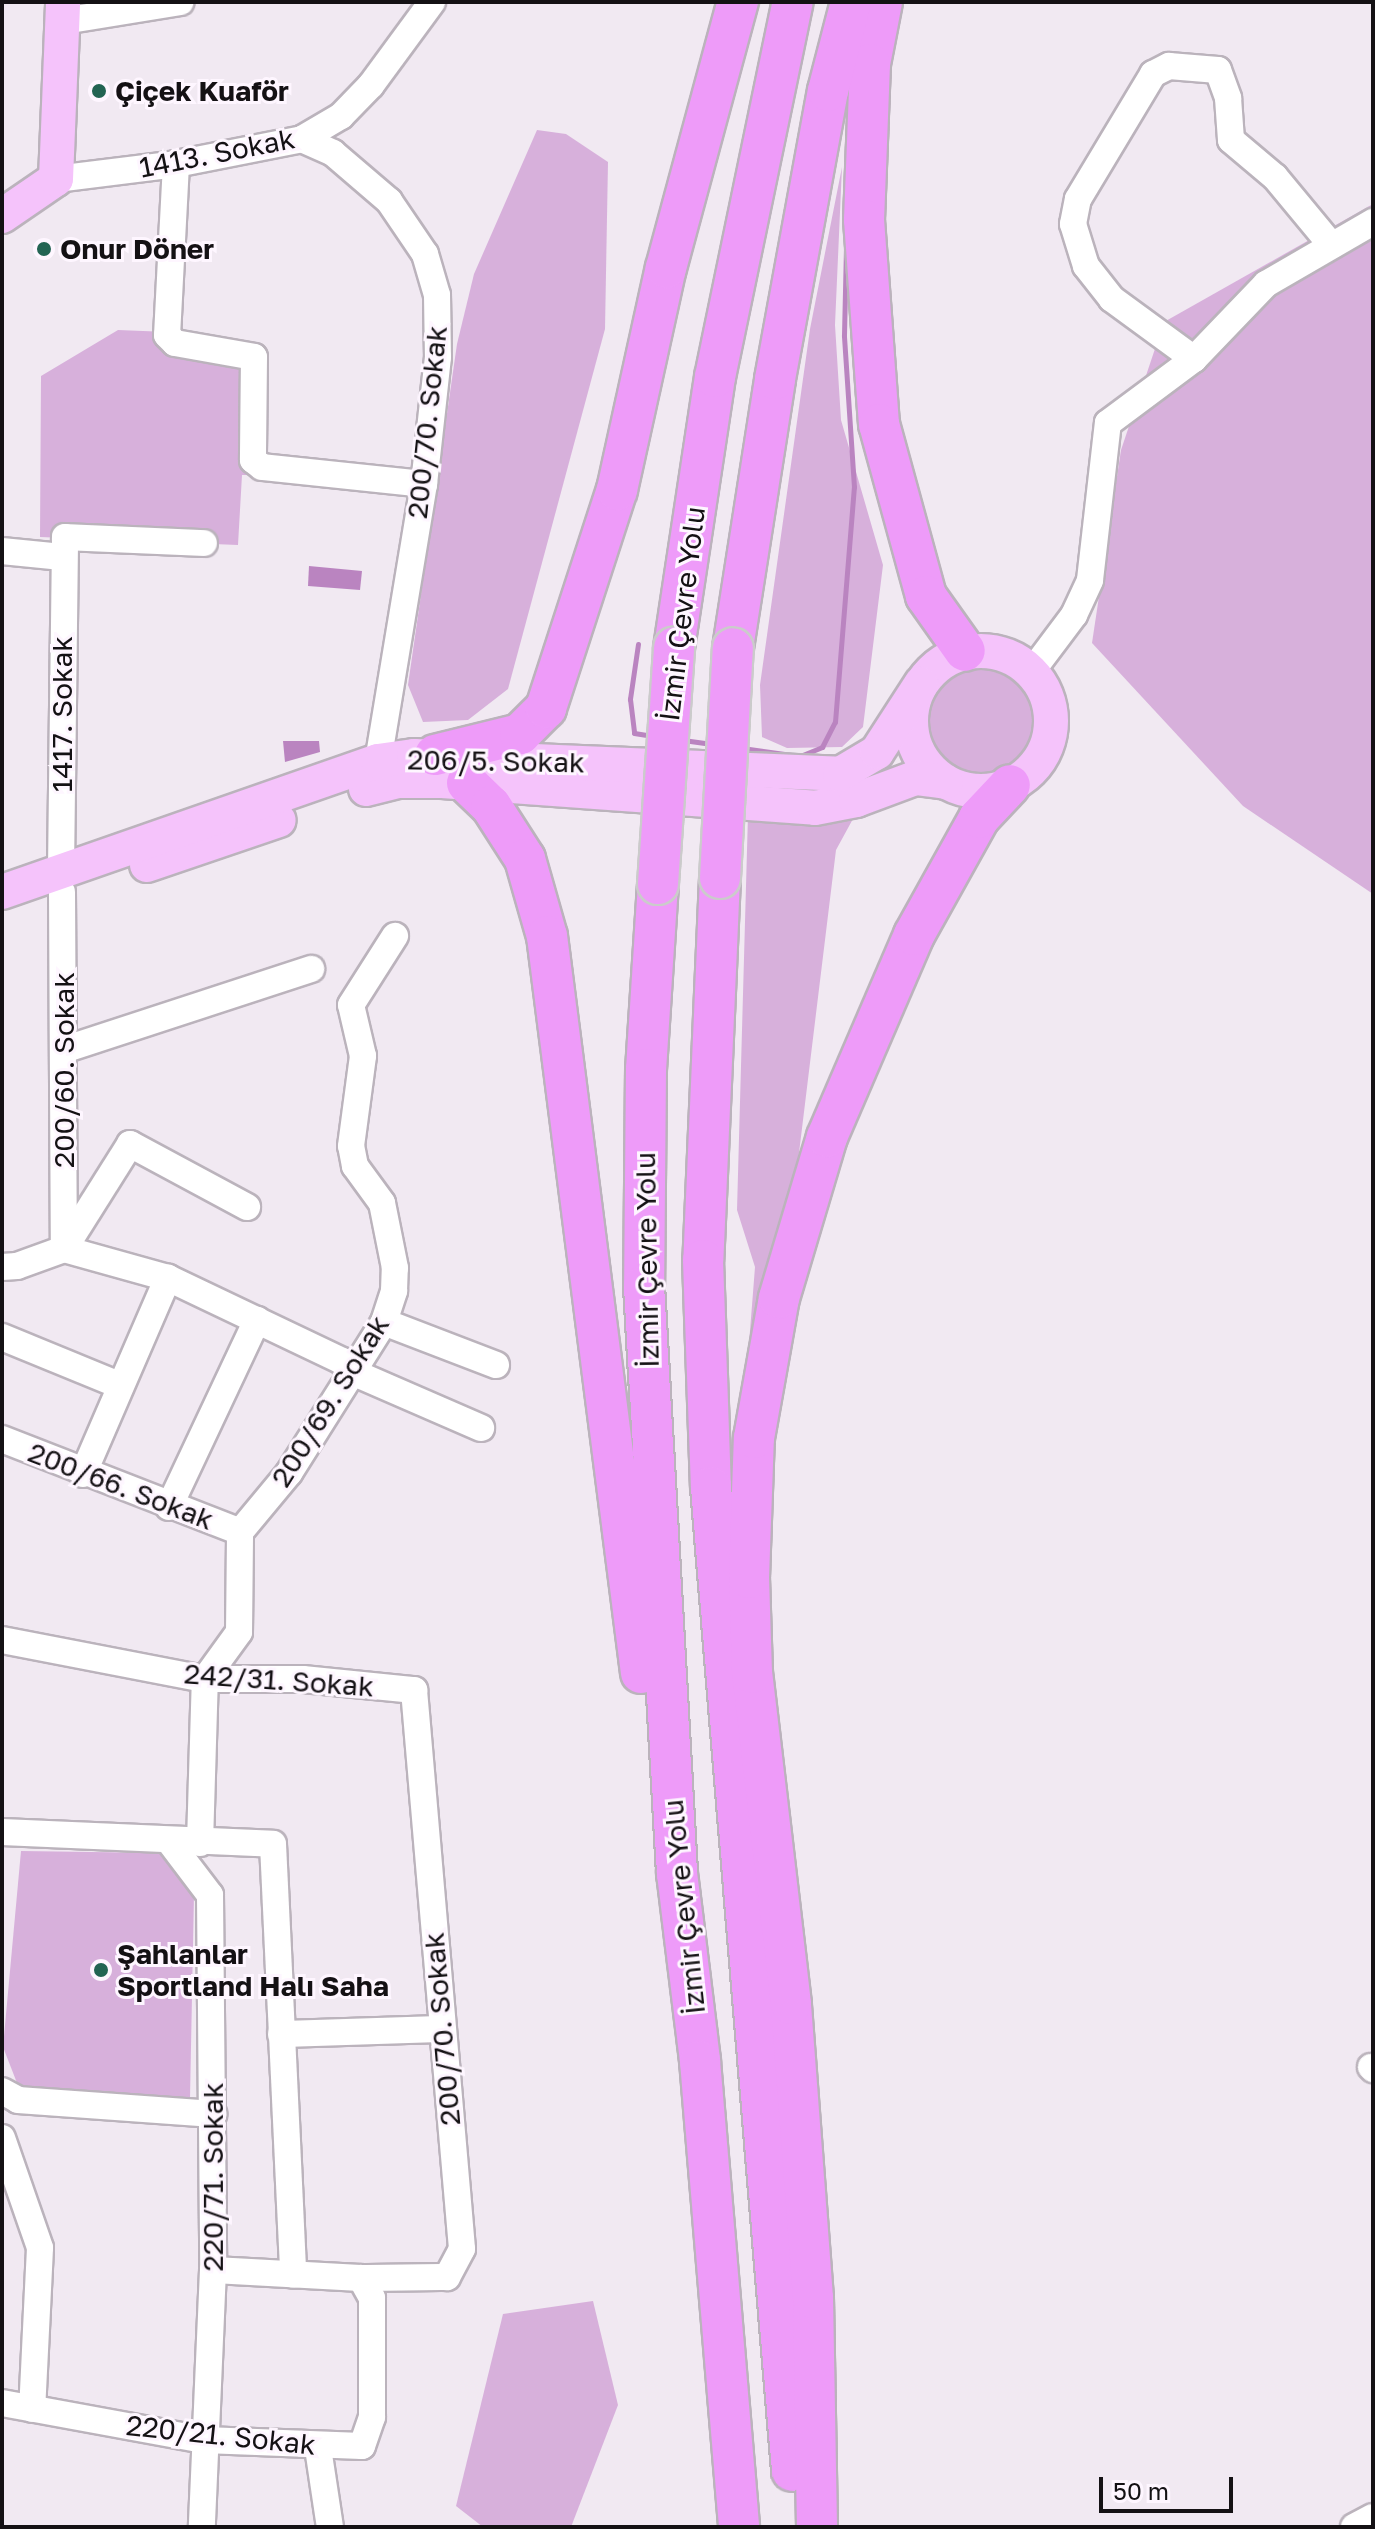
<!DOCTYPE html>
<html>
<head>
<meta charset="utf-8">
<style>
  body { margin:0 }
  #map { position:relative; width:1375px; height:2529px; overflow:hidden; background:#f1e9f2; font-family:"Golos Text",sans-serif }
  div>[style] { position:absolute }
  .green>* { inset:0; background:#d7b0db }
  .round { border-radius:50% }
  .water>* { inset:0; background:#ba84c0 }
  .stream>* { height:5px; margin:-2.5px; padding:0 2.5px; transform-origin:2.5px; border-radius:2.5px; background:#ba84c0 }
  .roads { filter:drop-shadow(2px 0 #bbb3bc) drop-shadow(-2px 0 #bbb3bc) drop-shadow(0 2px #bbb3bc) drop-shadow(0 -2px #bbb3bc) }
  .minor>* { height:26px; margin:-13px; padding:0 13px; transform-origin:13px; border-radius:13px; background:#fff }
  .major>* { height:34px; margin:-17px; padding:0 17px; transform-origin:17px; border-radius:17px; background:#f5c3fb }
  .major>.ring { margin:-17px; padding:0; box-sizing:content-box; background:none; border:34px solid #f5c3fb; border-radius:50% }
  .highway>* { height:40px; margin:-20px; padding:0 20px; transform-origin:20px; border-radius:20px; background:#ee9bf9 }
  .bridges { filter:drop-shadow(2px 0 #cbcbcb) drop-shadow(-2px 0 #cbcbcb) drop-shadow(0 2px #cbcbcb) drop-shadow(0 -2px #cbcbcb) }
  .highway-bridge>* { height:40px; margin:-20px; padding:0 20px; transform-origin:20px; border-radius:20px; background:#ee9bf9 }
  .dots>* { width:22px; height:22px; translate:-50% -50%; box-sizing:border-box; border:4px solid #fef6ff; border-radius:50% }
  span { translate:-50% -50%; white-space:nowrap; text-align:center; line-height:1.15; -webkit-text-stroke:6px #fef6ff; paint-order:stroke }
  .poi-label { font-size:28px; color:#141114; font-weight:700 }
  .left { translate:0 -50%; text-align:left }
  .street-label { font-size:28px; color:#141114 }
  .frame { position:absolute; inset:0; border:4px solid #141114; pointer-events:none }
  .scale { position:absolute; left:1099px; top:2477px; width:134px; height:36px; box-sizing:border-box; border:4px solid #141114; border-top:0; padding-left:10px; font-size:24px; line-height:28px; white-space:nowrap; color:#141114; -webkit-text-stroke:6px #fef6ff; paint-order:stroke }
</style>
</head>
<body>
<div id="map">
  <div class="green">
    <i style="clip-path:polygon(537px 130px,566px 134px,608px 162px,605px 329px,508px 689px,468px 720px,423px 722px,408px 685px,457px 344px,474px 274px)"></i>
    <i style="clip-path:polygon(842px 167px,835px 325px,841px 420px,883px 565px,863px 727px,842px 747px,787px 748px,762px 737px,760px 685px,810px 329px)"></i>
    <i style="clip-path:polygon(1373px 204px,1373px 894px,1243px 806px,1092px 643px,1121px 450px,1164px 322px)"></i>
    <i style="clip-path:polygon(118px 330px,168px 332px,248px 352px,249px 475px,242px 475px,238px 545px,40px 537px,41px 376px)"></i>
    <i class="round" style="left:927px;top:665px;width:108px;height:108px"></i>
    <i style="clip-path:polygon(748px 814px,854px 817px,836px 850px,793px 1202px,746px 1382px,755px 1267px,737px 1210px)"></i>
    <i style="clip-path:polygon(21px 1851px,162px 1853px,194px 1894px,190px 2098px,24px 2101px,3px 2047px)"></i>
    <i style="clip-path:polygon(593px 2301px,618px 2405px,571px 2527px,483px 2527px,456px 2506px,503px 2314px)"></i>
  </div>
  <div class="water">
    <i style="clip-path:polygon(309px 566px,362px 571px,360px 590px,308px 586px)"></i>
    <i style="clip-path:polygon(283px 741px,319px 741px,320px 752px,285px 762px)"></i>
  </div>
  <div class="stream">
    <i style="left:638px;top:644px;width:56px;rotate:98.3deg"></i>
    <i style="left:630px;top:699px;width:34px;rotate:83deg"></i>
    <i style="left:634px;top:733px;width:19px;rotate:9deg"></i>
    <i style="left:683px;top:740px;width:29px;rotate:8deg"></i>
    <i style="left:742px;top:748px;width:59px;rotate:7.9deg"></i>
    <i style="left:800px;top:756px;width:24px;rotate:-22deg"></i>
    <i style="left:822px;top:747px;width:28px;rotate:-63deg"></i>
    <i style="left:835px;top:722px;width:236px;rotate:-85.4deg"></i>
    <i style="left:854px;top:487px;width:152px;rotate:-93.8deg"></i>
    <i style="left:844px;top:335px;width:91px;rotate:-88.7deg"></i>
  </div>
  <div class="roads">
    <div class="minor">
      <i style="left:63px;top:21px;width:119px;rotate:-9.2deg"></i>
      <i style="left:302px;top:139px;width:34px;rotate:24deg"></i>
      <i style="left:333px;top:153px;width:74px;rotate:40.6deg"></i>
      <i style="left:389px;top:201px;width:64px;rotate:55.8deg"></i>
      <i style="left:425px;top:254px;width:43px;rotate:73.7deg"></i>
      <i style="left:437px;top:295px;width:62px;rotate:89.1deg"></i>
      <i style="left:438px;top:357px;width:128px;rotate:96.3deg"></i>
      <i style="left:424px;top:484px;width:281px;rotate:99.4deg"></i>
      <i style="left:176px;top:164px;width:171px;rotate:93deg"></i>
      <i style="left:167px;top:335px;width:11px;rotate:45deg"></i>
      <i style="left:175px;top:343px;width:80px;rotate:10deg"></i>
      <i style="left:254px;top:357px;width:103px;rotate:90.6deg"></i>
      <i style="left:253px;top:460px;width:11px;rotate:38deg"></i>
      <i style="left:262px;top:467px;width:163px;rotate:6deg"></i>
      <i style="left:56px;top:179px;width:121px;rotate:-7.1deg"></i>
      <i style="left:176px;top:164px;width:128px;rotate:-11.2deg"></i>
      <i style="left:302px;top:139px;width:45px;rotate:-30.5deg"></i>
      <i style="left:341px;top:116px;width:43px;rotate:-45.9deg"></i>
      <i style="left:371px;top:85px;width:103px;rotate:-53.7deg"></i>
      <i style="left:1194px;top:359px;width:102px;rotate:-143.8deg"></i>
      <i style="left:1112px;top:299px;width:42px;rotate:-128.2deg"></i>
      <i style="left:1086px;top:266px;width:44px;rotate:-107.2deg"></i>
      <i style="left:1073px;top:224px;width:25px;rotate:-79deg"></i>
      <i style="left:1078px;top:199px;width:146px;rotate:-59deg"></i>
      <i style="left:1153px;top:74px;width:18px;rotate:-27deg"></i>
      <i style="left:1169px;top:66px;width:49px;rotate:4.7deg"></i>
      <i style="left:1218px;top:70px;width:30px;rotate:70deg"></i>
      <i style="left:1228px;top:98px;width:42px;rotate:85.9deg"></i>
      <i style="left:1231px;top:140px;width:57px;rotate:40.1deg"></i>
      <i style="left:1275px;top:177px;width:89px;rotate:50.4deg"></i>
      <i style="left:2px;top:551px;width:60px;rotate:5.7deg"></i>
      <i style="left:1032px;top:671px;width:70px;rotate:-53.1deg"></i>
      <i style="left:1074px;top:615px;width:38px;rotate:-65deg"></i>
      <i style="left:1090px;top:580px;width:158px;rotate:-83.5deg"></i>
      <i style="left:1108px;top:423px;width:107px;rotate:-36.7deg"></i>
      <i style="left:1194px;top:359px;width:104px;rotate:-46.2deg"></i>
      <i style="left:1266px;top:284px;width:124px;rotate:-30.1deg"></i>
      <i style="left:61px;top:870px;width:333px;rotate:-89.3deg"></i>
      <i style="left:65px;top:537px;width:139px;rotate:2.5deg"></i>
      <i style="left:62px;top:892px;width:357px;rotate:89.7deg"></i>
      <i style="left:64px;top:1249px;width:108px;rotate:15.6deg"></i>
      <i style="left:168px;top:1278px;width:193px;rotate:25.5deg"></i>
      <i style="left:342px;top:1361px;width:13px;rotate:51deg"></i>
      <i style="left:350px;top:1371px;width:143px;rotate:23.5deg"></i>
      <i style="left:66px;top:1049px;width:258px;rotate:-18.1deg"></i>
      <i style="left:2px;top:1267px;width:15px;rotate:-4deg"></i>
      <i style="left:17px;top:1266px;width:50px;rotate:-19.9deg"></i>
      <i style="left:64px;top:1249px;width:124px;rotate:-57.8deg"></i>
      <i style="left:130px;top:1144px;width:133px;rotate:28.3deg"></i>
      <i style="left:384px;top:1322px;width:120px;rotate:21deg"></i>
      <i style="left:2px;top:1337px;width:126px;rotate:22.3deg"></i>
      <i style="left:2px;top:1439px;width:256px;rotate:21.3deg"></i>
      <i style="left:83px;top:1474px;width:214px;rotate:-66.6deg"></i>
      <i style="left:169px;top:1507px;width:207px;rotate:-64.8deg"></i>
      <i style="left:2px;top:1640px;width:207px;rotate:10.9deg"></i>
      <i style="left:205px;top:1679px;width:98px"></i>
      <i style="left:303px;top:1679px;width:112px;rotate:5.7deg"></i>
      <i style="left:414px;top:1690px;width:561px;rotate:85.09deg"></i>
      <i style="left:462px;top:2249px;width:32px;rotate:118deg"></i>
      <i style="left:447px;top:2277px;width:86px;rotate:179.3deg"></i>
      <i style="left:2px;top:1832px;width:271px;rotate:2.5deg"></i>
      <i style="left:273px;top:1844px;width:431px;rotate:87.3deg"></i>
      <i style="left:169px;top:1841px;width:68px;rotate:52.8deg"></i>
      <i style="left:210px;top:1895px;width:375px;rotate:89.5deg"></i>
      <i style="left:213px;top:2270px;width:257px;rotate:92.5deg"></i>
      <i style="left:200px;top:1843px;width:164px;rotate:-88.3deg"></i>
      <i style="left:205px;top:1679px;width:58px;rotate:-54.1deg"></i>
      <i style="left:239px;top:1632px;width:100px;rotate:-89.4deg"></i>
      <i style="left:240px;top:1532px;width:77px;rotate:-50.3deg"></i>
      <i style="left:289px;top:1473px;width:178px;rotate:-57.8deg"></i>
      <i style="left:384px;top:1322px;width:33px;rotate:-72deg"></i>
      <i style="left:394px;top:1291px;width:23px;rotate:-88deg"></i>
      <i style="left:395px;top:1268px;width:66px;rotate:-101.3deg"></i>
      <i style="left:382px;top:1203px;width:46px;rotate:-126.1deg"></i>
      <i style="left:355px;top:1166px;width:20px;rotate:-101deg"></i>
      <i style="left:351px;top:1146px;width:91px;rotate:-82.4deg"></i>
      <i style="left:363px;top:1056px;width:52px;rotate:-103.2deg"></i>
      <i style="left:351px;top:1005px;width:82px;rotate:-57.5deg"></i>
      <i style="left:281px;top:2034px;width:161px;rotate:-1.8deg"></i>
      <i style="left:1371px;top:2067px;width:3px;rotate:45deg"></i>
      <i style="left:2px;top:2091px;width:18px;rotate:29deg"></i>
      <i style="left:18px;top:2100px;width:196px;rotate:4.1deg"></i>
      <i style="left:2px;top:2138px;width:116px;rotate:70.9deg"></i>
      <i style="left:40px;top:2248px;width:161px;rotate:92.8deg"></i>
      <i style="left:2px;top:2403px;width:205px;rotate:10.4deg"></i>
      <i style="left:204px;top:2440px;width:158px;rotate:2.2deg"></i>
      <i style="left:362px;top:2446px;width:31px;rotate:-71deg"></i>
      <i style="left:372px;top:2417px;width:119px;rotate:-90deg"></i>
      <i style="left:372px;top:2298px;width:23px;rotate:-119deg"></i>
      <i style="left:361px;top:2278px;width:148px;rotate:-176.9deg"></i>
      <i style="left:318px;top:2448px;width:80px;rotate:81.4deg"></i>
      <i style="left:1354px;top:2527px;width:21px;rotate:-28deg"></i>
    </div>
    <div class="major">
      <i style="left:2px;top:216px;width:65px;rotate:-34.4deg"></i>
      <i style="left:56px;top:179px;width:177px;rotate:-87.7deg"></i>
      <i class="ring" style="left:911px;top:651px;width:106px;height:106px"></i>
      <i style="left:366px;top:789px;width:34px;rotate:-14deg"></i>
      <i style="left:399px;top:781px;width:43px"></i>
      <i style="left:442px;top:781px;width:374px;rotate:4.1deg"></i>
      <i style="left:815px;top:808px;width:42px;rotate:-11deg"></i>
      <i style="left:856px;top:800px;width:63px;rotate:-20.4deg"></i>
      <i style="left:915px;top:778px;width:31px;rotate:7deg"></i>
      <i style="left:147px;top:865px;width:139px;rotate:-18.8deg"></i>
      <i style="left:2px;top:892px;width:398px;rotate:-19.2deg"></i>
      <i style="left:378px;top:761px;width:36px;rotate:-8deg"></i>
      <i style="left:414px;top:756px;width:426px;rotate:2.4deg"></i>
      <i style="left:840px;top:774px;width:43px;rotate:-30.7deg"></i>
      <i style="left:877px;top:752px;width:81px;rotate:-57.1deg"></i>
    </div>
    <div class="highway">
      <i style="left:882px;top:2px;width:63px;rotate:101deg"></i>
      <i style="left:870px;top:64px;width:156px;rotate:92.2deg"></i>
      <i style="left:864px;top:220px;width:205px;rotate:85.8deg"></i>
      <i style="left:879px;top:424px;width:178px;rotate:74.7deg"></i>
      <i style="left:926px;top:596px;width:67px;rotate:54.7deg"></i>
      <i style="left:674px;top:648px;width:274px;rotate:-81.4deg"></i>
      <i style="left:715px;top:377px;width:383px;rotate:-78.3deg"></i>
      <i style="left:733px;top:648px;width:272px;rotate:-81.1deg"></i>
      <i style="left:775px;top:379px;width:293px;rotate:-79.6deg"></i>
      <i style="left:828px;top:91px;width:92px;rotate:-75.5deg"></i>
      <i style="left:435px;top:755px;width:88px;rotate:-13.9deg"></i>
      <i style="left:520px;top:734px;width:37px;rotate:-45deg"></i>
      <i style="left:546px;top:708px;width:229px;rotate:-72deg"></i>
      <i style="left:617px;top:490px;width:227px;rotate:-77.6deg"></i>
      <i style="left:666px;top:268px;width:276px;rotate:-74.9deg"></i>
      <i style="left:467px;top:783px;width:33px;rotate:44deg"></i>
      <i style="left:491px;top:806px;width:63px;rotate:57.3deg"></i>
      <i style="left:525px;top:859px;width:80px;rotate:74.1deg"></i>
      <i style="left:547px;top:936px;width:743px;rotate:82.73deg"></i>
      <i style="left:720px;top:878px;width:382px;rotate:92.5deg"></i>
      <i style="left:703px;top:1260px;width:227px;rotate:88deg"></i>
      <i style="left:711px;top:1487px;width:987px;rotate:85.29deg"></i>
      <i style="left:658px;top:884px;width:185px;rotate:93.7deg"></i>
      <i style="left:646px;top:1069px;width:217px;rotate:90.5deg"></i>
      <i style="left:644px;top:1286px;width:588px;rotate:86.78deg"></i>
      <i style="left:677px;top:1873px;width:189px;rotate:83deg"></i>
      <i style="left:700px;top:2061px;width:468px;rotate:85.2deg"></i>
      <i style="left:817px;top:2527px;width:229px;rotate:-91deg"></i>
      <i style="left:813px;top:2298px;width:295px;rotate:-94.3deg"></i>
      <i style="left:791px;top:2004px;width:333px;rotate:-96.7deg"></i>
      <i style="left:752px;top:1673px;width:95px;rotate:-91.8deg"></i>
      <i style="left:749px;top:1578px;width:140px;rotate:-88deg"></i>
      <i style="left:754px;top:1438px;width:142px;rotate:-79.9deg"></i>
      <i style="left:779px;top:1298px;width:168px;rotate:-73.4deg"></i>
      <i style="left:827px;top:1137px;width:220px;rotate:-66.7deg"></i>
      <i style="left:914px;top:935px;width:134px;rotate:-60.9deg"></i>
      <i style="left:979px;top:818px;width:45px;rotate:-46.8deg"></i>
    </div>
  </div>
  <div class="bridges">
    <div class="highway-bridge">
      <i style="left:720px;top:878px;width:230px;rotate:-86.8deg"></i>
      <i style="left:658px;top:884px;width:237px;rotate:-86.1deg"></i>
    </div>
  </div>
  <div class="dots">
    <i style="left:99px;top:91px;background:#236453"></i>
    <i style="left:44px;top:249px;background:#236453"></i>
    <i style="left:101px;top:1970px;background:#236453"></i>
  </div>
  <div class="poi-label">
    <span class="left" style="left:115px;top:91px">Çiçek Kuaför</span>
    <span class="left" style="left:60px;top:249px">Onur Döner</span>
    <span class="left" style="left:117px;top:1970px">Şahlanlar<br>Sportland Halı Saha</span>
  </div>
  <div class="street-label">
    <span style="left:217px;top:153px;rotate:-11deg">1413. Sokak</span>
    <span style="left:427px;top:422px;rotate:-84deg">200/70. Sokak</span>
    <span style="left:682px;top:614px;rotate:-83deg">İzmir Çevre Yolu</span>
    <span style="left:62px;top:714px;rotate:-90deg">1417. Sokak</span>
    <span style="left:496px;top:761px;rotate:1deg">206/5. Sokak</span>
    <span style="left:64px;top:1070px;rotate:-90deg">200/60. Sokak</span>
    <span style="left:647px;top:1260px;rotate:-91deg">İzmir Çevre Yolu</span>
    <span style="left:330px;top:1401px;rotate:-58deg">200/69. Sokak</span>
    <span style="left:121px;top:1486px;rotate:21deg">200/66. Sokak</span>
    <span style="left:279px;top:1680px;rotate:4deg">242/31. Sokak</span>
    <span style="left:684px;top:1907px;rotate:-96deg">İzmir Çevre Yolu</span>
    <span style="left:442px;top:2029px;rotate:-95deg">200/70. Sokak</span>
    <span style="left:213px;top:2177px;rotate:-90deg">220/71. Sokak</span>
    <span style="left:221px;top:2435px;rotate:6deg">220/21. Sokak</span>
  </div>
  <div class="frame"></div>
  <div class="scale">50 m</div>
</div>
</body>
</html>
